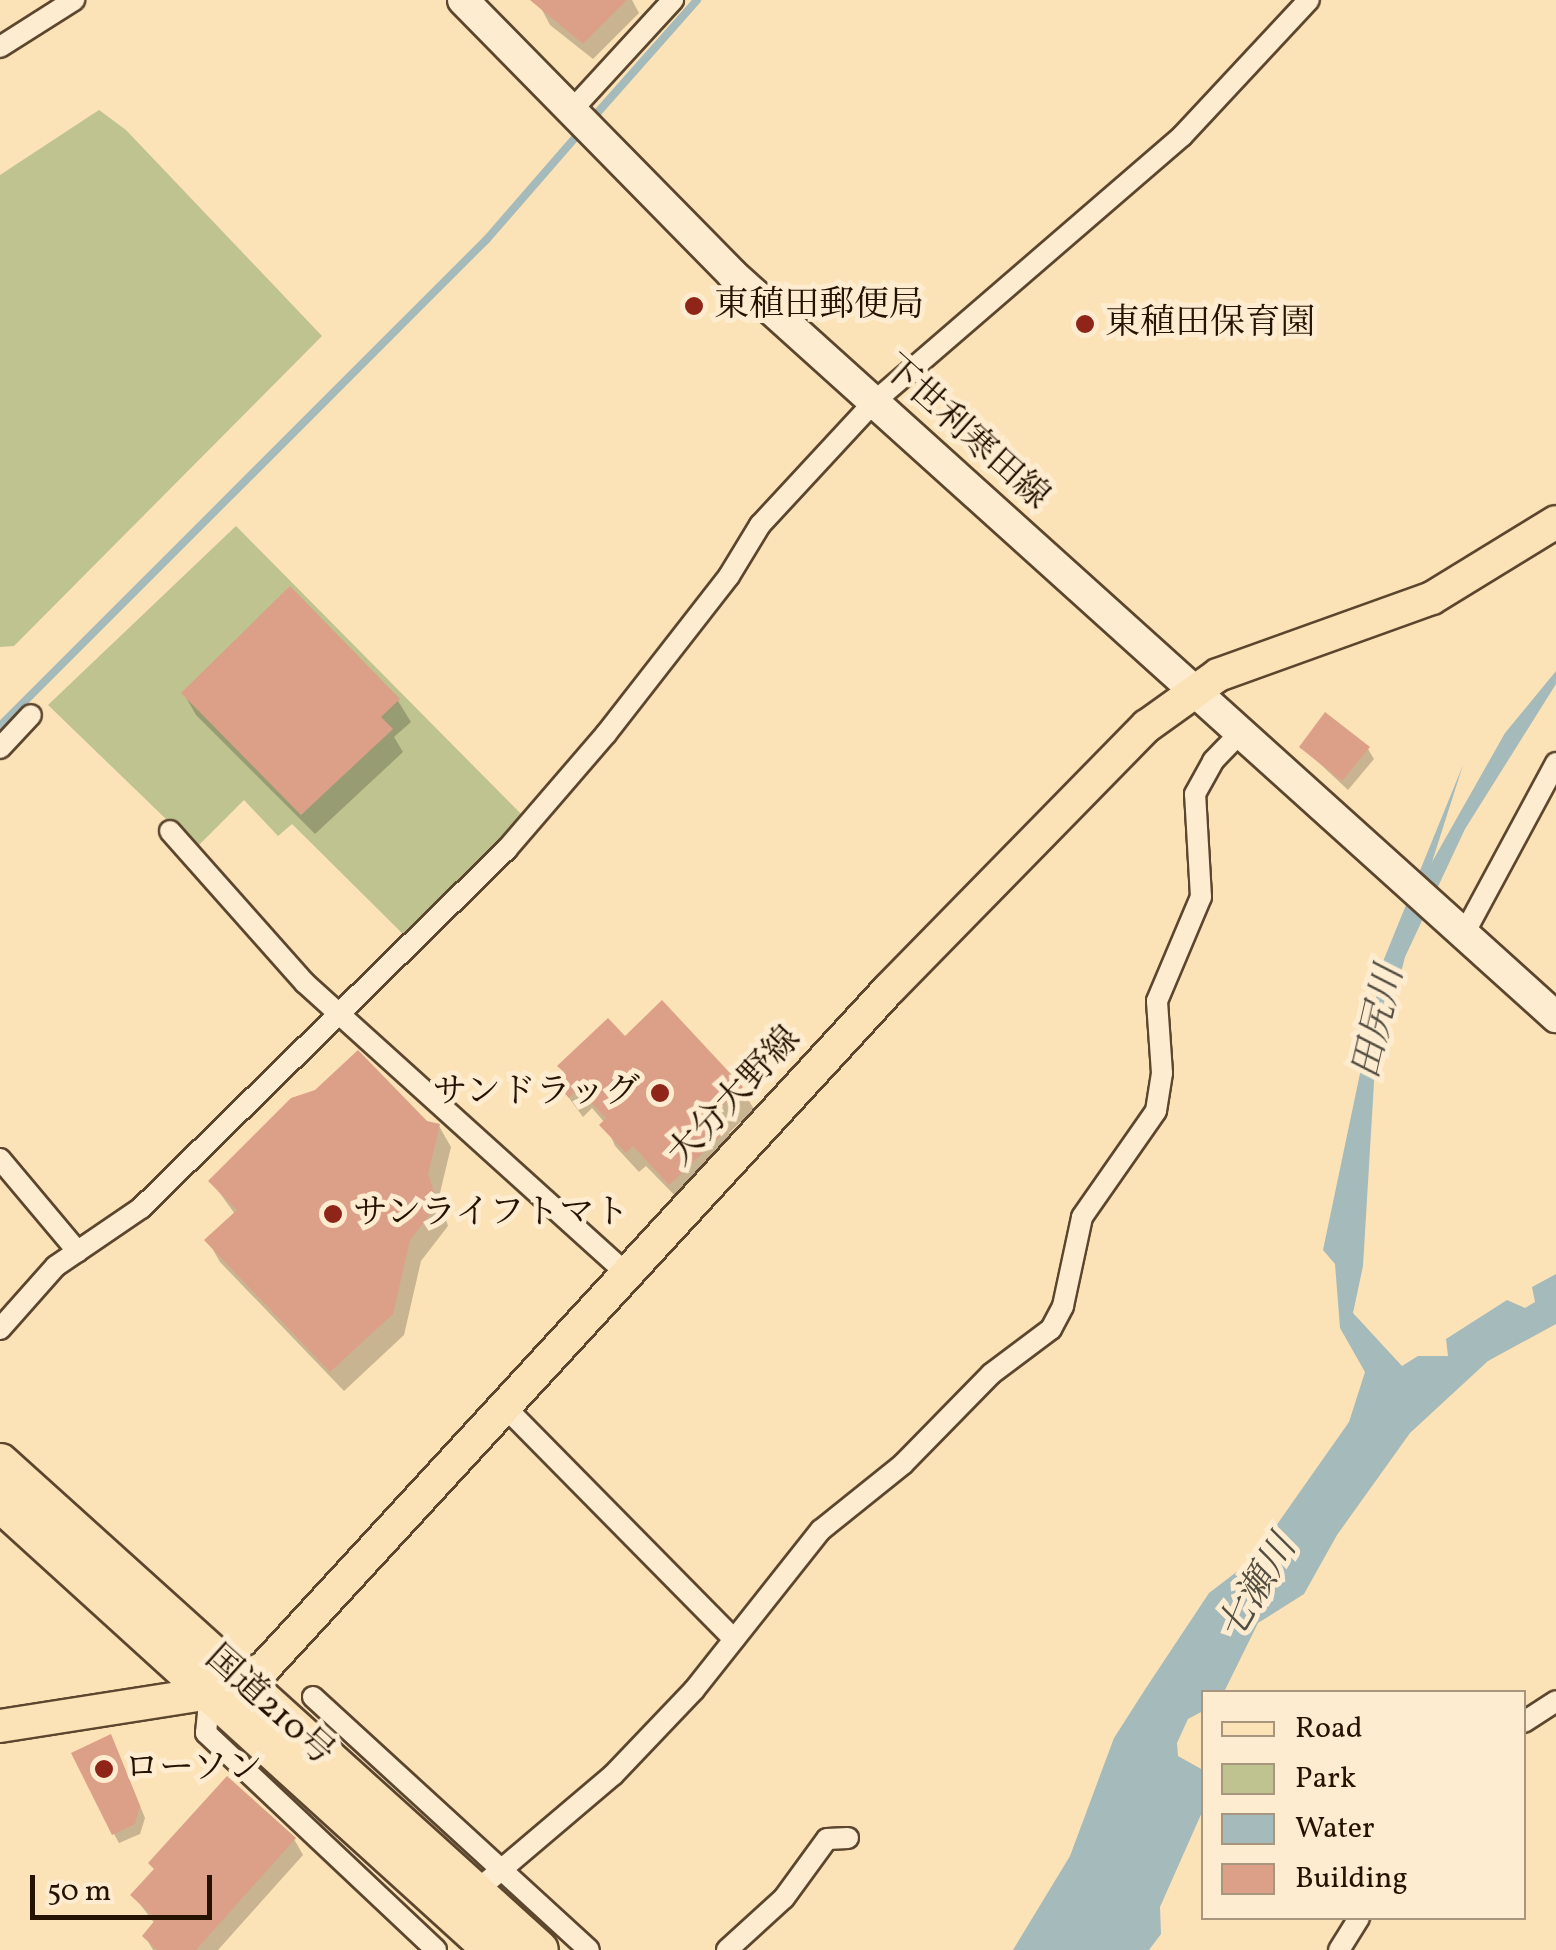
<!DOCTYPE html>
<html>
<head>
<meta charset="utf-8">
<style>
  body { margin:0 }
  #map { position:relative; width:1556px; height:1950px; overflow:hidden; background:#fce2b7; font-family:Vollkorn,"Noto Serif JP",serif }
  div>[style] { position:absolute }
  .green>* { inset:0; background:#bec38f }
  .water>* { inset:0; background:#a5baba }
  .shadow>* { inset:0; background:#0003 }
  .stream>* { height:8px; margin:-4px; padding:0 4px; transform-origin:4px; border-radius:4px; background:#a5baba }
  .building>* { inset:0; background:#dc9f88 }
  .roads { filter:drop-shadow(2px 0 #5c462e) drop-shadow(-2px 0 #5c462e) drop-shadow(0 2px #5c462e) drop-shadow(0 -2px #5c462e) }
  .street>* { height:20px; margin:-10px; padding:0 10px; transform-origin:10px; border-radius:10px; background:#fdecd0 }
  .secondary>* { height:30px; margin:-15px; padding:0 15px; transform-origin:15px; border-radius:15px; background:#fdecd0 }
  .primary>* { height:32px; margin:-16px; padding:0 16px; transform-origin:16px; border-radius:16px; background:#fce2b7 }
  .highway>* { height:38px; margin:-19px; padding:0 19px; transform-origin:19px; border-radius:19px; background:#fce2b7 }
  .dots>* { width:28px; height:28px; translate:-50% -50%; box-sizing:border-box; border:5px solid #fdecd0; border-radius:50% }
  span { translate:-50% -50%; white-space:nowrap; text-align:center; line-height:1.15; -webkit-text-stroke:10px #fdecd0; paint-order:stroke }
  .poi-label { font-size:35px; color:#261200 }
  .left { translate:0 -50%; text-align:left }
  .right { translate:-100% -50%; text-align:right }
  .street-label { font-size:35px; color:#261200 }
  .water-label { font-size:38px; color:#524d41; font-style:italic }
  .legend { position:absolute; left:1201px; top:1690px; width:325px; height:230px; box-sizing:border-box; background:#fdecd0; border:2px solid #a7957d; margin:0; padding:12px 18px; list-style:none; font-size:30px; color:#261200 }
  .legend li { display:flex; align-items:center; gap:20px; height:50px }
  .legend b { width:50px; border:2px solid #a7957d }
  .scale { position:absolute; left:30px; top:1875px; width:182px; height:45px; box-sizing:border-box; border:5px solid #261200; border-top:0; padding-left:12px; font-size:30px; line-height:35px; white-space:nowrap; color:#261200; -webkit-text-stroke:8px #fdecd0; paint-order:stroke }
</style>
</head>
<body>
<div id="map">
  <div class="green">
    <i style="clip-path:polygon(99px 110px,126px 130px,322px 336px,14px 646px,0 647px,0 175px)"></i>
    <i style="clip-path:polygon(236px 526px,527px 820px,410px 941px,292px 824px,278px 836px,244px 800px,196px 848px,48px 705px)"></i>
  </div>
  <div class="water">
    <i style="clip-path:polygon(1556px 671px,1556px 684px,1465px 829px,1405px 957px,1396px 992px,1391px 989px,1376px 1049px,1363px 1266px,1353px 1313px,1402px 1366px,1418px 1356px,1448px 1356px,1446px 1339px,1507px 1300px,1525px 1308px,1535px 1302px,1532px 1287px,1556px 1274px,1556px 1324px,1488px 1361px,1410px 1433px,1337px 1535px,1304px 1594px,1258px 1623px,1224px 1692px,1204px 1692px,1203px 1711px,1188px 1719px,1177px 1743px,1178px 1756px,1203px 1770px,1203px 1810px,1160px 1907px,1161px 1934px,1149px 1950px,1013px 1950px,1070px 1856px,1114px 1738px,1146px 1688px,1209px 1593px,1252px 1560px,1349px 1422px,1365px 1372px,1340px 1328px,1335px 1264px,1323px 1250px,1384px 959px,1463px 765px,1432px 862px,1505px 733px)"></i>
  </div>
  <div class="shadow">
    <i style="clip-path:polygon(549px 0,632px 0,639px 13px,593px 59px,550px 25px,541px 8px)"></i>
    <i style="clip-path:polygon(290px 590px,398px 701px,411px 722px,394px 737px,403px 752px,315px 834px,196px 715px,184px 694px)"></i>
    <i style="clip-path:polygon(1302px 747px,1368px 749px,1374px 759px,1348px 790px)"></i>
    <i style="clip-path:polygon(625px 1039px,741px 1088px,754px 1109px,729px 1133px,739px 1151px,683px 1204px,646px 1166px,639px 1172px,615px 1146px,605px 1123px,592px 1108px,583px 1117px,558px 1083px,566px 1076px,561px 1066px)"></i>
    <i style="clip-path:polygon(426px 1124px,439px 1126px,451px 1147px,439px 1197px,448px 1226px,421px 1261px,404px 1335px,344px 1391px,220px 1262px,208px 1241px,235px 1214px,211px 1181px)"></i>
    <i style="clip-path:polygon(116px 1747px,145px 1818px,140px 1834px,119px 1843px,114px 1834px)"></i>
    <i style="clip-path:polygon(294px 1839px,303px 1855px,218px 1950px,153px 1950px,145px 1936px,155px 1924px,133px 1895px)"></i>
  </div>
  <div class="stream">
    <i style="left:591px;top:120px;width:160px;rotate:-48.5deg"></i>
    <i style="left:0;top:726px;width:689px;rotate:-45deg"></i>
    <i style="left:487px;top:239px;width:143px;rotate:-49deg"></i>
  </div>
  <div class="building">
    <i style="clip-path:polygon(530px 0,627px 0,583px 44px)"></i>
    <i style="clip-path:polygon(290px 586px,400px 699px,381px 717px,393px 729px,301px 815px,181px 693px)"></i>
    <i style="clip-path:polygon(1325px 712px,1370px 747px,1342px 781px,1299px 747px)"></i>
    <i style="clip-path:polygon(662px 1000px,743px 1087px,715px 1113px,729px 1128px,669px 1185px,633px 1146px,626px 1153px,599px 1125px,606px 1118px,578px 1089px,569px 1098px,555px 1083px,565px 1073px,557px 1066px,608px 1018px,625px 1036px)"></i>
    <i style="clip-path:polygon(358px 1050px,427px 1121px,440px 1124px,428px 1174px,438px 1204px,410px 1240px,393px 1314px,330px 1372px,204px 1240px,237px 1210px,208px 1181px,291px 1098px,315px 1090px)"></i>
    <i style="clip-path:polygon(111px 1734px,140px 1806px,135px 1824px,112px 1835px,71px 1753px)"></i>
    <i style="clip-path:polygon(227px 1776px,296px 1838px,196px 1950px,157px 1950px,142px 1936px,156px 1919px,130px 1895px,154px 1869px,148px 1863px)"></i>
  </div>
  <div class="roads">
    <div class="street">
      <i style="left:0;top:47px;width:88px;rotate:-32.4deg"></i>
      <i style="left:571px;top:111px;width:151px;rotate:-47.4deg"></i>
      <i style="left:0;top:748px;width:45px;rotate:-46.8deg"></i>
      <i style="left:170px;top:831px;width:203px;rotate:48.4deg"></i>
      <i style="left:305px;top:983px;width:434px;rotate:42.1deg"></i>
      <i style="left:1465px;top:932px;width:192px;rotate:-61.7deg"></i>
      <i style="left:0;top:1159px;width:121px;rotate:50deg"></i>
      <i style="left:0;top:1329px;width:84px;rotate:-48.4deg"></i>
      <i style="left:56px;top:1266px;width:103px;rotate:-34.3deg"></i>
      <i style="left:141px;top:1208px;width:513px;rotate:-44.45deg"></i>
      <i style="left:507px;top:849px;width:152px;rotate:-49.3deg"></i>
      <i style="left:606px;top:734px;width:200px;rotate:-52.1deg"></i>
      <i style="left:729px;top:576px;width:60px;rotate:-58.7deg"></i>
      <i style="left:760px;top:525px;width:168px;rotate:-47.2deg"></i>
      <i style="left:874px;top:402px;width:407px;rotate:-40.8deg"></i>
      <i style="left:1182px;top:136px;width:186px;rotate:-47deg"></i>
      <i style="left:505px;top:1407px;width:326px;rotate:45.4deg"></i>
      <i style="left:210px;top:1693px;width:40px;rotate:95.7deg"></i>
      <i style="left:206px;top:1733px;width:316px;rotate:43.3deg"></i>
      <i style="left:313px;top:1697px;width:374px;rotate:42.5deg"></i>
      <i style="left:1524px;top:1722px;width:38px;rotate:-33deg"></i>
      <i style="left:475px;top:1892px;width:181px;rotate:-40.3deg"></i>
      <i style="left:613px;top:1775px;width:117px;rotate:-46.4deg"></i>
      <i style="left:694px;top:1690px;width:204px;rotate:-51.6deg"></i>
      <i style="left:821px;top:1530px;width:105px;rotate:-38.8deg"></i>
      <i style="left:903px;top:1464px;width:126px;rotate:-45.6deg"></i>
      <i style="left:991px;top:1374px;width:75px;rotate:-36.9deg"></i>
      <i style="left:1051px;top:1329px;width:26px;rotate:-62deg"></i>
      <i style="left:1063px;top:1306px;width:91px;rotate:-77.9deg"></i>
      <i style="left:1082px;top:1217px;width:129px;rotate:-55.1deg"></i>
      <i style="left:1156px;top:1111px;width:38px;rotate:-81deg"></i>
      <i style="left:1162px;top:1073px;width:72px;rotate:-94deg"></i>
      <i style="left:1157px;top:1001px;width:113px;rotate:-67.1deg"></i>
      <i style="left:1201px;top:897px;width:103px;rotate:-93.3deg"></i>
      <i style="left:1195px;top:794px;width:38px;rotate:-61deg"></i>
      <i style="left:1213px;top:761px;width:40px;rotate:-46deg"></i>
      <i style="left:727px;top:1950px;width:77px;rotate:-42.4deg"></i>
      <i style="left:784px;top:1898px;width:73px;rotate:-53.9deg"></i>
      <i style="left:827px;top:1839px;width:21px;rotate:-3deg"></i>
      <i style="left:1339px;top:1950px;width:38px;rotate:-58deg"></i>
    </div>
    <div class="secondary">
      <i style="left:463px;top:0;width:384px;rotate:45.5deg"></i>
      <i style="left:732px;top:274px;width:1110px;rotate:42.04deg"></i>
    </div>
    <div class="primary">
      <i style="left:0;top:1726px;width:213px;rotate:-8.9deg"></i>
      <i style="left:210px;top:1693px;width:60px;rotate:-24.8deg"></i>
      <i style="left:264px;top:1668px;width:924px;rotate:-47.37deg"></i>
      <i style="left:890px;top:988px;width:367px;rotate:-45.6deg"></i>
      <i style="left:1147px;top:726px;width:87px;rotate:-35.7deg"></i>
      <i style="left:1218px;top:675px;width:227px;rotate:-19.8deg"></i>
      <i style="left:1432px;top:598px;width:145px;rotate:-31.5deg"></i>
    </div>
    <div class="highway">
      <i style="left:0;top:1463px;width:726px;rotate:42.1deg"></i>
      <i style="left:0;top:1502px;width:666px;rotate:42.26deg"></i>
    </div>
  </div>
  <div class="dots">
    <i style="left:694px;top:306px;background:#8f2418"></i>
    <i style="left:1085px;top:324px;background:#8f2418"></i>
    <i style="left:660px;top:1093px;background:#8f2418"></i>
    <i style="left:333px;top:1214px;background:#8f2418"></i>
    <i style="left:104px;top:1769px;background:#8f2418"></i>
  </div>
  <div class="poi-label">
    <span class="left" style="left:714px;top:306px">東稙田郵便局</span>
    <span class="left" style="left:1105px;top:324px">東稙田保育園</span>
    <span class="right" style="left:640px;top:1093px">サンドラッグ</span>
    <span class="left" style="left:353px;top:1214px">サンライフトマト</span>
    <span class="left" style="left:124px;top:1769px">ローソン</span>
  </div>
  <div class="street-label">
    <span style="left:965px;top:433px;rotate:42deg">下世利寒田線</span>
    <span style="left:735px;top:1097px;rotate:-47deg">大分大野線</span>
    <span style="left:269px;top:1706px;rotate:42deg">国道210号</span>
  </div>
  <div class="water-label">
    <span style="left:1380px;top:1023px;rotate:-77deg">田尻川</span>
    <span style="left:1259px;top:1589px;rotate:-59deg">七瀬川</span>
  </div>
  <ul class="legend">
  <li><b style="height:12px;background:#fce2b7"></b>Road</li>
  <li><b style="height:28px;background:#bec38f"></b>Park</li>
  <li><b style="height:28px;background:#a5baba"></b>Water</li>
  <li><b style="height:28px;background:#dc9f88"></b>Building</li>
  </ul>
  <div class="scale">50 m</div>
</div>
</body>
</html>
